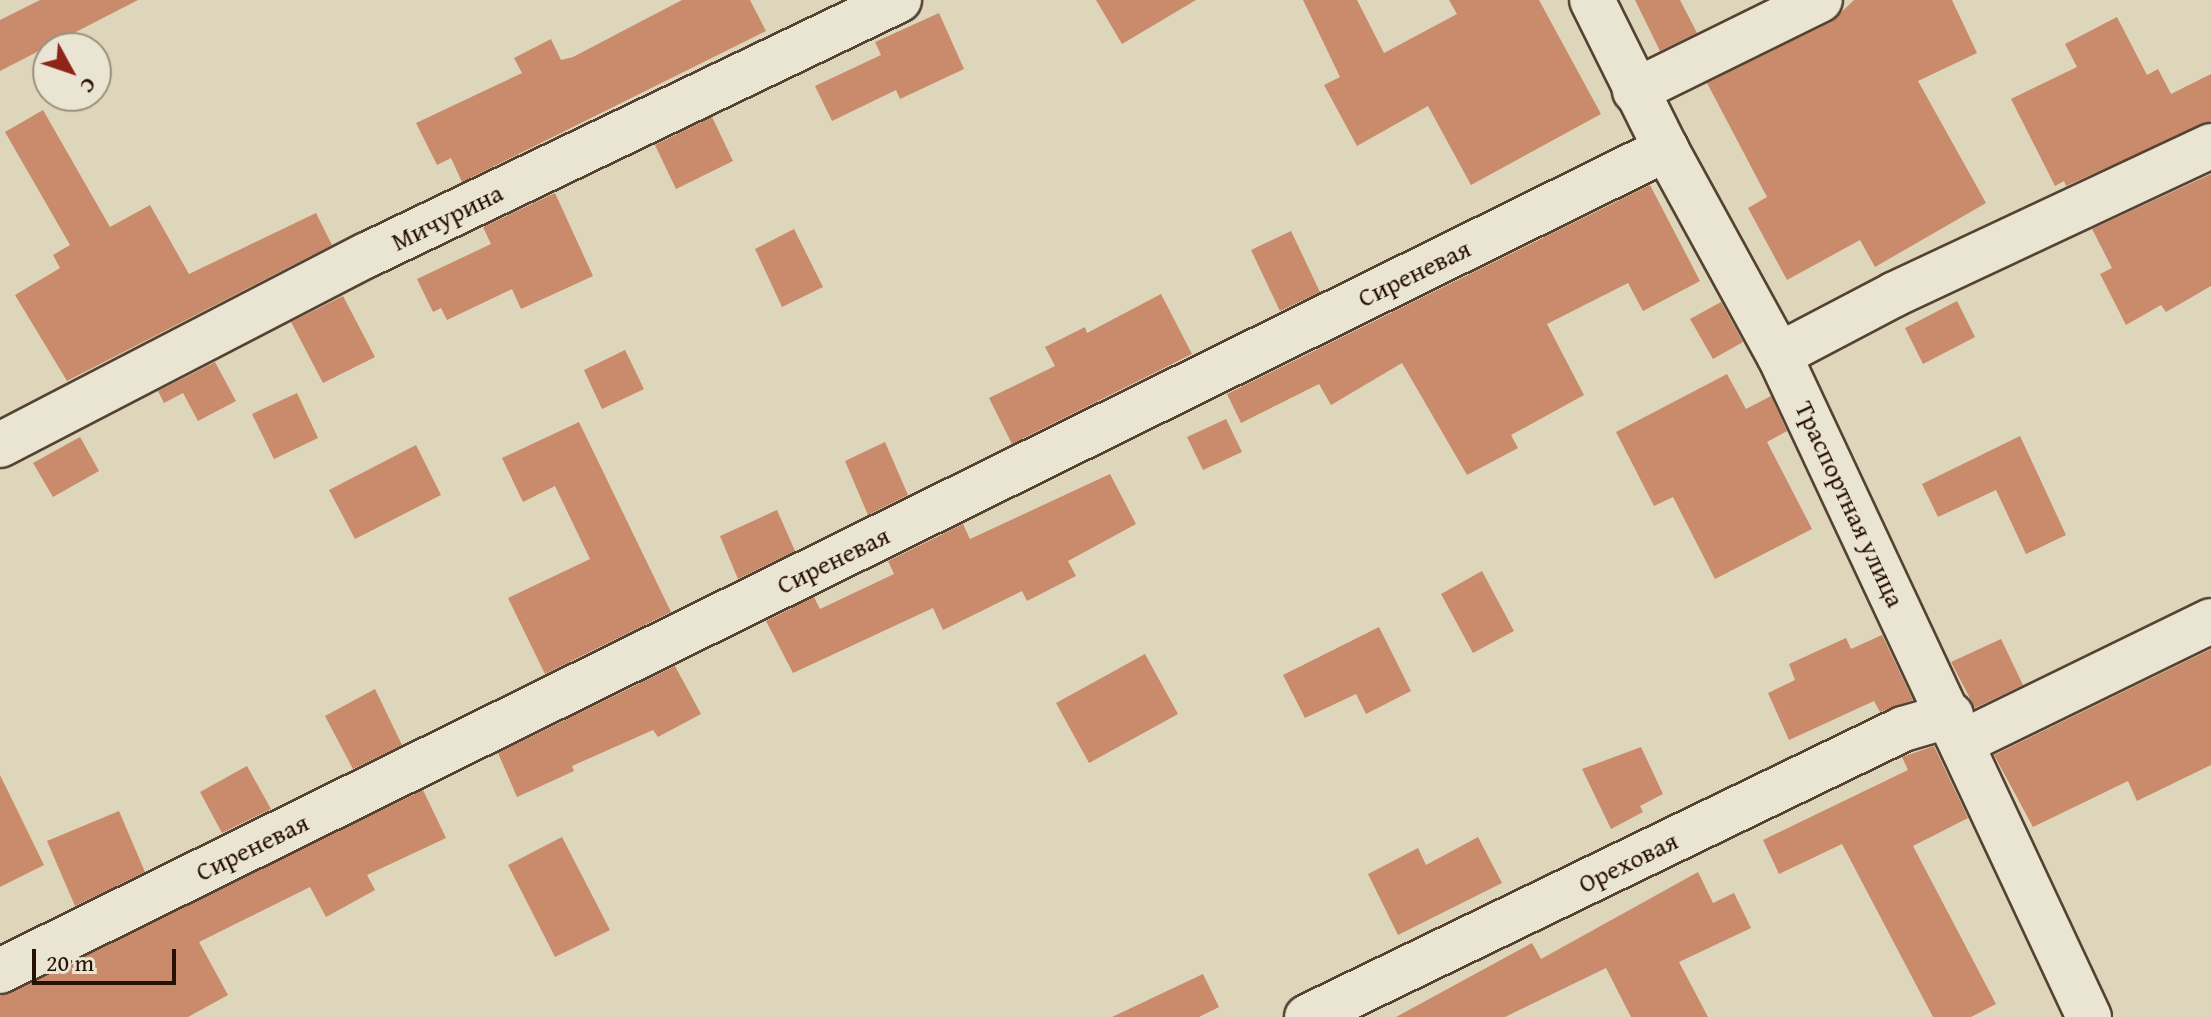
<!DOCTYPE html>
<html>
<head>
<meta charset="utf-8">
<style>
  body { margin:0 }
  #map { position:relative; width:2211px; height:1017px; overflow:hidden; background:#ded6ba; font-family:"Gentium Book Plus",serif }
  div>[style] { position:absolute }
  .building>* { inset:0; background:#c98b6b }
  .roads { filter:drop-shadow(2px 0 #554231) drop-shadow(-2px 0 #554231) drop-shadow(0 2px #554231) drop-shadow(0 -2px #554231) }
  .minor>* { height:44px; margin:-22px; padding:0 22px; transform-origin:22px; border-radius:22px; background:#eae4d2 }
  span { translate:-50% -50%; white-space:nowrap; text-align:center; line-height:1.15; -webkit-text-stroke:7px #eae4d2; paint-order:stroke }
  .street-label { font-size:26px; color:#271103 }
  .north { position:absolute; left:32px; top:32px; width:80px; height:80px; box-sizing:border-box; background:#eae4d2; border:2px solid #9c907f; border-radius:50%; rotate:130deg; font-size:22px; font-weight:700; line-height:32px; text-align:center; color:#271103 }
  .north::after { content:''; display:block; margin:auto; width:28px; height:36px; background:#8f2418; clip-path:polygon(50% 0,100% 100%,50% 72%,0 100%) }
  .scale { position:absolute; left:32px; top:949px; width:144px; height:36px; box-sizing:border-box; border:4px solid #271103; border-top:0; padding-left:10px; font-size:24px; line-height:28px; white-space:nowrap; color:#271103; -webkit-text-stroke:6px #eae4d2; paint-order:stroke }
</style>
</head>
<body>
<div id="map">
  <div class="building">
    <i style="clip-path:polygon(40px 0,138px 0,0 71px,0 20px)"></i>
    <i style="clip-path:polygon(682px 0,750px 0,766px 31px,462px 182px,451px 158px,437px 165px,416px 123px,522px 73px,514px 58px,551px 39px,561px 60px,573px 57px)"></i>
    <i style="clip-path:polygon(1096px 0,1196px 0,1122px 44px)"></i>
    <i style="clip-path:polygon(1303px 0,1357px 0,1384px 53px,1457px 14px,1449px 0,1539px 0,1601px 114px,1471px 185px,1428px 106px,1357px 146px,1324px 85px,1340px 77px)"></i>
    <i style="clip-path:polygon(1635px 0,1680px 0,1697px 33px,1660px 51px)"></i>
    <i style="clip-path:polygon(1854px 0,1952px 0,1977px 53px,1918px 81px,1986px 203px,1875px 267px,1860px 240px,1787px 280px,1748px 208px,1767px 197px,1707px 83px,1831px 22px)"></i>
    <i style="clip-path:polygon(939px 13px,964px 69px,900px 99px,896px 90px,832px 121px,815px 86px,881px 55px,875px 42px)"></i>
    <i style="clip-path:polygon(2117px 17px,2147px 75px,2158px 69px,2171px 94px,2211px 74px,2211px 121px,2066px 186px,2064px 181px,2055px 186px,2011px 99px,2077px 67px,2065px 44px)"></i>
    <i style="clip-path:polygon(43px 110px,110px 227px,150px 205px,189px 274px,316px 213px,332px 245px,67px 381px,15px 295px,60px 268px,53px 255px,70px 245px,5px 132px)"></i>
    <i style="clip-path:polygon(712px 117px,733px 161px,676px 189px,655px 145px)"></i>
    <i style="clip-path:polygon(2211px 174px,2211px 286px,2166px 312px,2161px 305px,2126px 325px,2100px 274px,2112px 268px,2092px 229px)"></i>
    <i style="clip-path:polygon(1650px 185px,1700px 281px,1643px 311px,1628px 283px,1547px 324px,1584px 395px,1511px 435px,1518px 448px,1467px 475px,1402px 363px,1331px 405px,1319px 384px,1241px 423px,1227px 394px)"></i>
    <i style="clip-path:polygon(555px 193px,593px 276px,521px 309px,512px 289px,447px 320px,441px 308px,433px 312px,417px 279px,491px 244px,483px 227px)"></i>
    <i style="clip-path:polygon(794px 229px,823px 287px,782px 307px,755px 249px)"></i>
    <i style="clip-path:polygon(1291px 231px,1320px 292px,1280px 311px,1251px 250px)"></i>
    <i style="clip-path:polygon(1161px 294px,1192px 354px,1012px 444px,989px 398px,1055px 366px,1045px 347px,1085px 327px,1087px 333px)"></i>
    <i style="clip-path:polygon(343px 296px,375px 357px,323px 383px,291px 322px)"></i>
    <i style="clip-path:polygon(1957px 301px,1975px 337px,1923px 364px,1905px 328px)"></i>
    <i style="clip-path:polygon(1721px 302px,1743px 342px,1713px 359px,1690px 319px)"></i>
    <i style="clip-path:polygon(625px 350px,644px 389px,602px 409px,584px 370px)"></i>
    <i style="clip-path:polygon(215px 362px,236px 401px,198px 421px,183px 393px,164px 403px,158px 391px)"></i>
    <i style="clip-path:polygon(1727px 374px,1746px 409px,1771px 396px,1787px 431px,1767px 442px,1812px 529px,1715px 579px,1673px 497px,1654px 506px,1616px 432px)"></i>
    <i style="clip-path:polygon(297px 393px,318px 438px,274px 459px,252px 414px)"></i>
    <i style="clip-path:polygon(1226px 419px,1242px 452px,1203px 470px,1187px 437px)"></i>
    <i style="clip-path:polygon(579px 422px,671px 612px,545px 674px,508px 598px,590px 559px,555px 486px,523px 502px,502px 458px)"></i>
    <i style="clip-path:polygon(2020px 436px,2066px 535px,2026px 554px,1996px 490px,1938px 517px,1922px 484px)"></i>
    <i style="clip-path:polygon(80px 437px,99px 471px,53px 497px,33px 463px)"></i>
    <i style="clip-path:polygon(885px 442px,908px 495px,868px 515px,845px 461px)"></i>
    <i style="clip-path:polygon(416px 445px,441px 495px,355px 539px,329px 490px)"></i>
    <i style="clip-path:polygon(1110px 474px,1136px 524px,1068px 561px,1076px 576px,1027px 601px,1022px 591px,943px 630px,933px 608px,793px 673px,766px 621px,814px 597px,820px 609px,894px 574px,888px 561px,963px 524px,970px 539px)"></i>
    <i style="clip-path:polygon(777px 510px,795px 551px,738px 579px,720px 536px)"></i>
    <i style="clip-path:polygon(1482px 571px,1514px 631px,1473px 653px,1441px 594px)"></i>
    <i style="clip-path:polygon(1379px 627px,1411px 691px,1366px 714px,1356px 694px,1305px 718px,1283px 675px)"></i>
    <i style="clip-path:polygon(1882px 635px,1913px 700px,1880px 712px,1874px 701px,1789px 740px,1768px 693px,1795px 680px,1789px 664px,1846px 638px,1851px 649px)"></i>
    <i style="clip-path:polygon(2001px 639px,2023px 685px,1975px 708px,1951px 662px)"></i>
    <i style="clip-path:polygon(2211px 649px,2211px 765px,2137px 801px,2128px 781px,2033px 827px,1994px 755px)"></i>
    <i style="clip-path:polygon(1145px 654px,1178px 714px,1089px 763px,1056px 703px)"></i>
    <i style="clip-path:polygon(675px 666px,701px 714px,658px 737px,653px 730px,572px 766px,574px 771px,517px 797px,498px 753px)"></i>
    <i style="clip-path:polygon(375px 689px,402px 745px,353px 769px,325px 716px)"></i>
    <i style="clip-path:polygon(1934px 746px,1968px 818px,1913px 846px,1996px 1004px,1971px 1017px,1933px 1017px,1842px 844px,1779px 874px,1763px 840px,1908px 770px,1902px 757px)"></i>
    <i style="clip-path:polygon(1641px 747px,1663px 794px,1640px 806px,1643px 812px,1611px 829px,1582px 769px)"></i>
    <i style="clip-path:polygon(247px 766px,271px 809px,222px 833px,200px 792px)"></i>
    <i style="clip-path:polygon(0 775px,44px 865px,0 887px)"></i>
    <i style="clip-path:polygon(423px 790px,446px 838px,367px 875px,375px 890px,326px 917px,310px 887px,199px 942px,228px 995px,188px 1017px,0 1017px,0 996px)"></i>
    <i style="clip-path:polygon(119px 811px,145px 872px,75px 906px,47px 841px)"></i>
    <i style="clip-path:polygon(562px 837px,610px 930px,555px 957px,508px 865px)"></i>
    <i style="clip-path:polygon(1478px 837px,1502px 883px,1398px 935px,1368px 874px,1418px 848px,1426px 865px)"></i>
    <i style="clip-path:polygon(1698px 872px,1713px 903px,1734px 893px,1751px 928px,1679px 962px,1708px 1017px,1631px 1017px,1606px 968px,1505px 1017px,1396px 1017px,1532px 943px,1541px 959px)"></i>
    <i style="clip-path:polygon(1203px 974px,1219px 1007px,1199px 1017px,1112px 1017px)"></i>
  </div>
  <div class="roads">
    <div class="minor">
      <i style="left:1592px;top:0;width:166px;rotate:63.6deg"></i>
      <i style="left:1666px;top:149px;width:235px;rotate:61.3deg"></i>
      <i style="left:1779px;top:355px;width:731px;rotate:64.91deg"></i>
      <i style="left:1635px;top:91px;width:206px;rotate:-26.2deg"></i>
      <i style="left:1779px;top:355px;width:131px;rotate:-27.7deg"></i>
      <i style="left:1895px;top:294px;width:349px;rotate:-25.1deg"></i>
      <i style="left:0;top:445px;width:413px;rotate:-27.4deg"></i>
      <i style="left:367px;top:255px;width:590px;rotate:-25.61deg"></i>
      <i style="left:1963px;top:742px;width:276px;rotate:-26deg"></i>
      <i style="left:0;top:971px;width:1858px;rotate:-26.26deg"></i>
      <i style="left:1307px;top:1017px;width:662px;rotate:-25.79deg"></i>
      <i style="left:1903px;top:729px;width:50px;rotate:-16.3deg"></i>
    </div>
  </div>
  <div class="street-label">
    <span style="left:447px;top:217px;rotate:-26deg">Мичурина</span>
    <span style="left:1414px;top:273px;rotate:-26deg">Сиреневая</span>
    <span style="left:1850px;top:504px;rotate:65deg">Траспортная улица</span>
    <span style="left:833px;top:560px;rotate:-26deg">Сиреневая</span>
    <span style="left:252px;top:847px;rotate:-26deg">Сиреневая</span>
    <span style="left:1628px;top:862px;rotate:-26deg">Ореховая</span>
  </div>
  <div class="north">С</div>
  <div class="scale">20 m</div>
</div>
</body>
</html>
